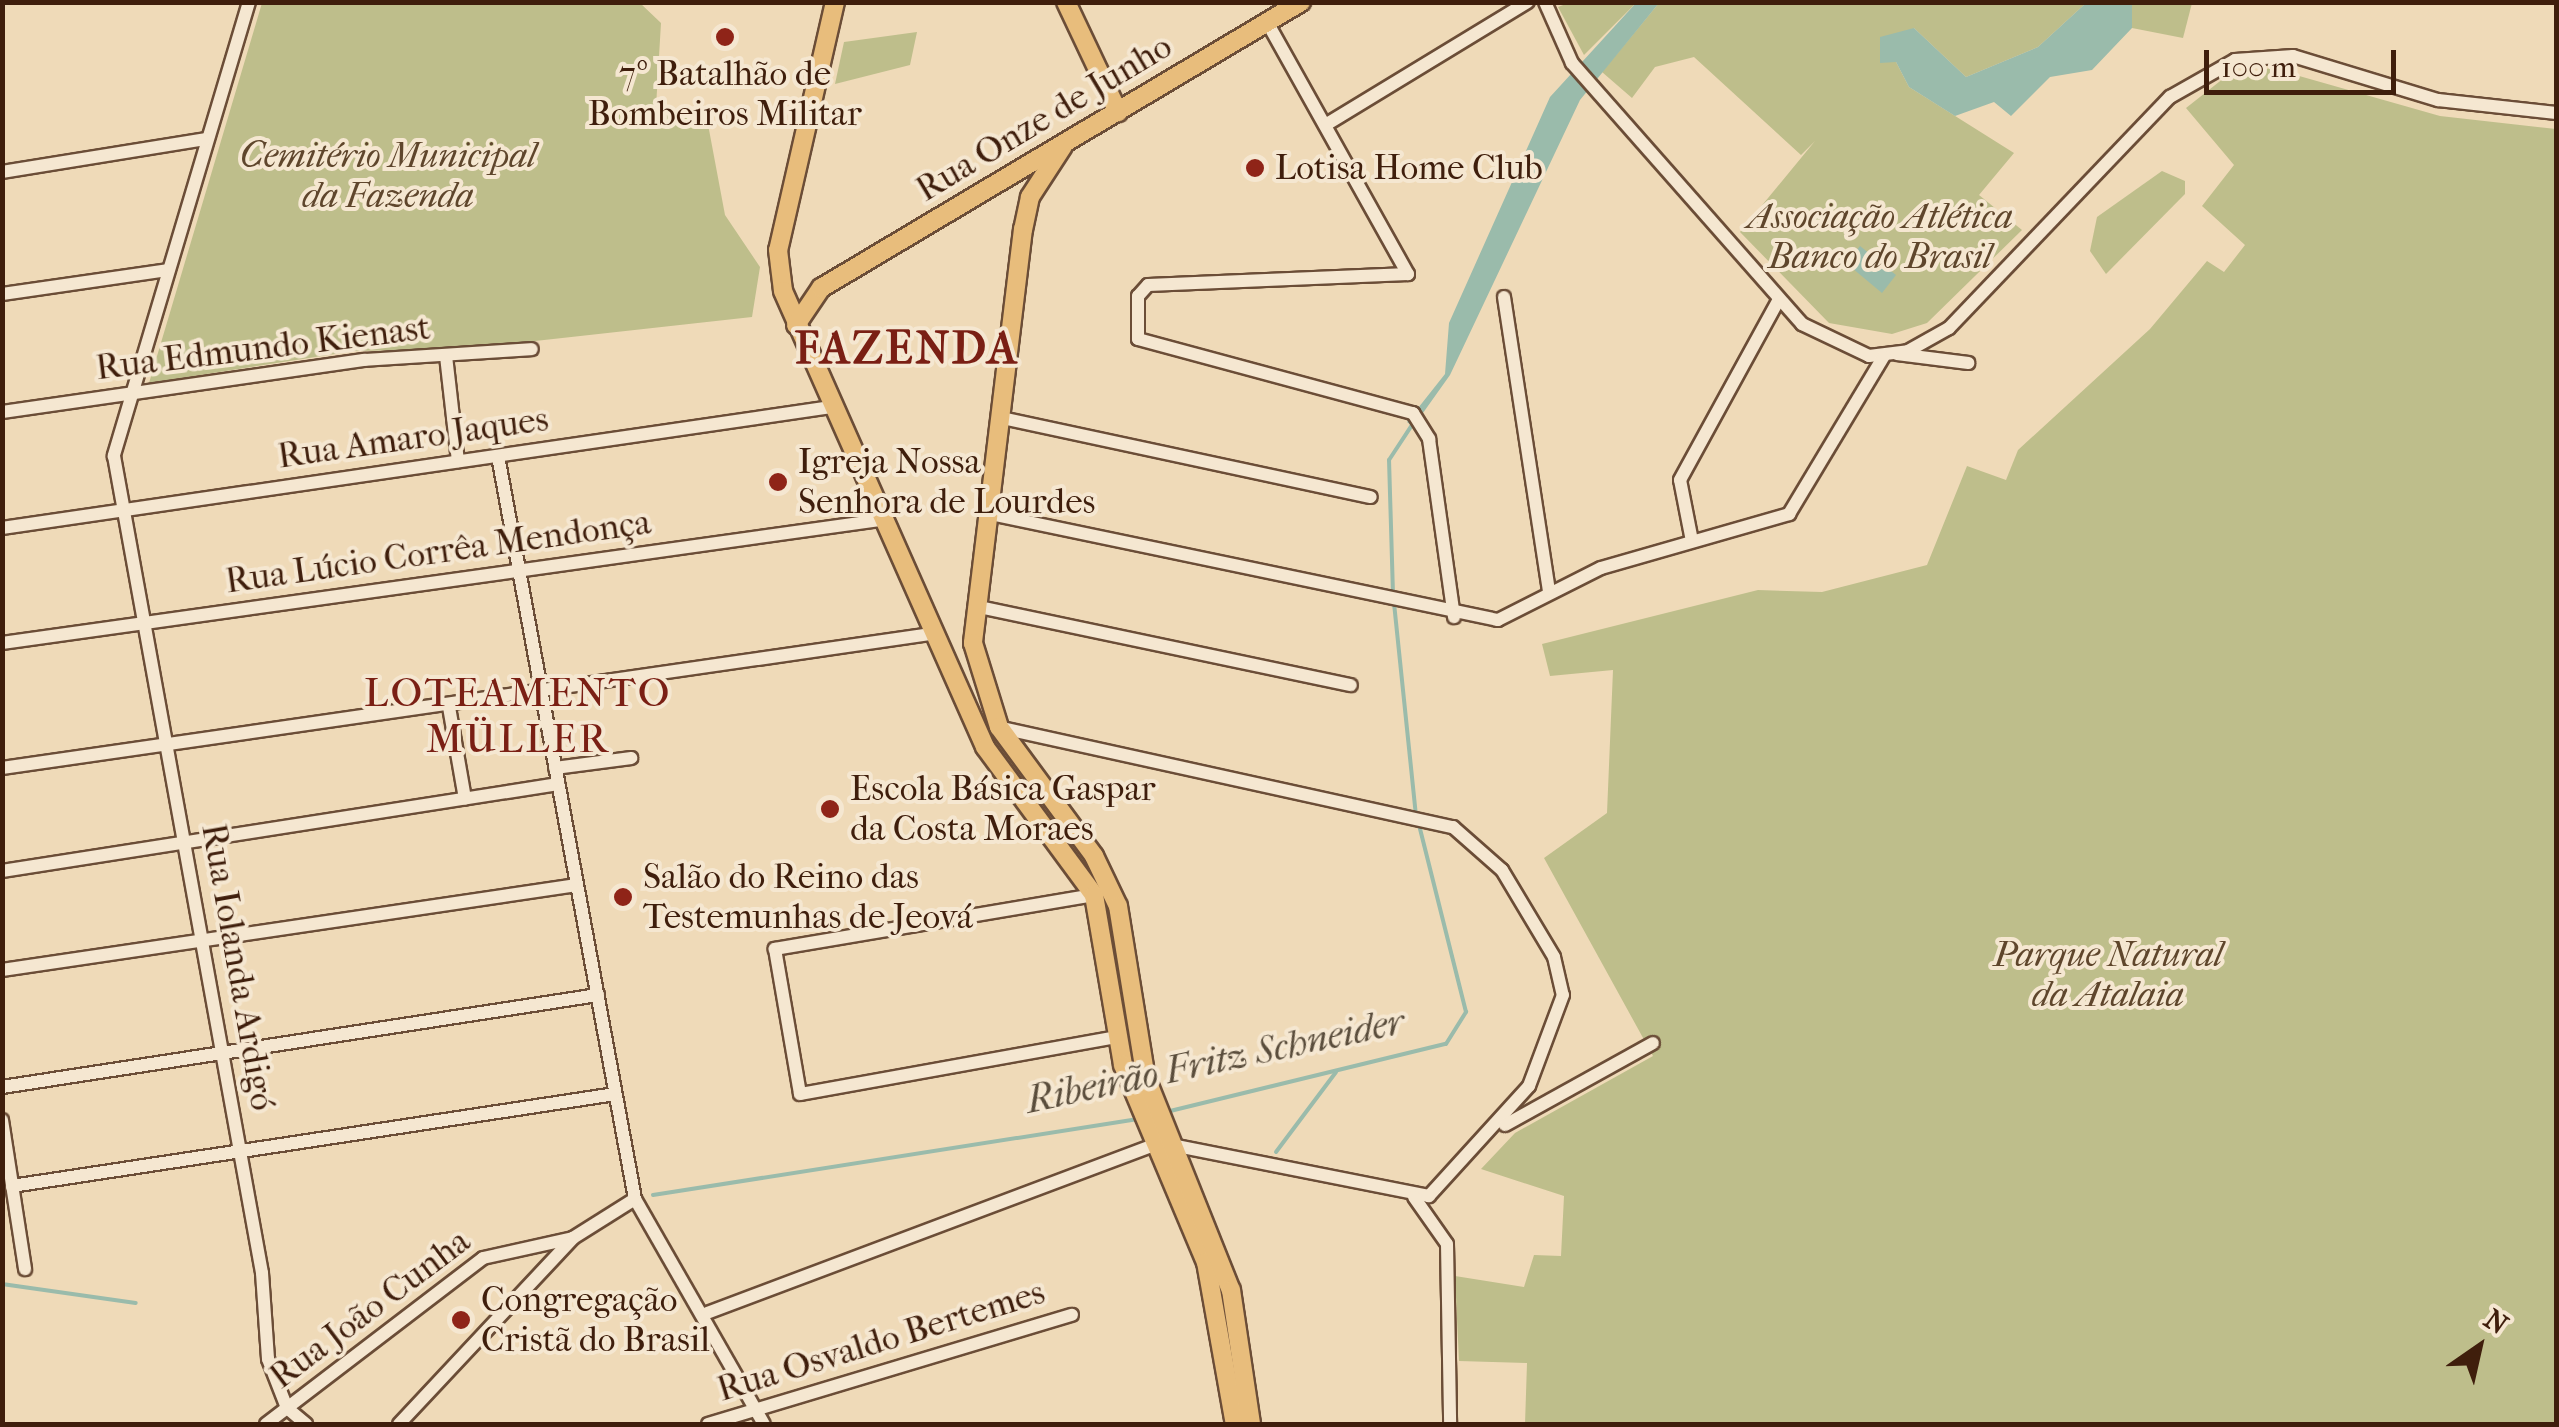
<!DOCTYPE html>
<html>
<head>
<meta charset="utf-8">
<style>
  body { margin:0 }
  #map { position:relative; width:2559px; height:1427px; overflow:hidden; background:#efdab8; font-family:"IM FELL French Canon",serif }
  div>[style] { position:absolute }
  .green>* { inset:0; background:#bebe8b }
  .water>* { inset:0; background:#9abbab }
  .stream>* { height:4px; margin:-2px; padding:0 2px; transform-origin:2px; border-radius:2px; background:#9abbab }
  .roads { filter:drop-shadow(2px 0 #6b4d37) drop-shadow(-2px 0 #6b4d37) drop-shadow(0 2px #6b4d37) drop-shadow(0 -2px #6b4d37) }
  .minor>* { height:12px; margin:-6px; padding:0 6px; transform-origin:6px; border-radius:6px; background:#f5e7d1 }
  .major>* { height:18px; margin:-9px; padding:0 9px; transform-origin:9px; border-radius:9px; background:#e8bd7c }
  .dots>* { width:28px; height:28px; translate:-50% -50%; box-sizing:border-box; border:5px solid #f5e7d1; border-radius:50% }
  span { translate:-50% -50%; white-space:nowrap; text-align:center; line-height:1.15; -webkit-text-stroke:8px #f5e7d1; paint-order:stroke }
  .poi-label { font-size:35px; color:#3f1e0c }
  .left { translate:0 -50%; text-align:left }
  .street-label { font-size:35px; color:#3f1e0c }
  .park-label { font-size:35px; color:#5f462c; font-style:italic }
  .water-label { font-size:38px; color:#5a4d3c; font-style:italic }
  .quarter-label { font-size:40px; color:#7a1f14; letter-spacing:2.5px }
  .district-label { font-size:45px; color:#7a1f14; font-weight:700; letter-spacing:2.5px }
  .frame { position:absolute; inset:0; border:5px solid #3f1e0c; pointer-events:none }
  .north { position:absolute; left:2429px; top:1297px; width:100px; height:100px; -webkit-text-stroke:8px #f5e7d1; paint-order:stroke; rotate:34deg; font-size:28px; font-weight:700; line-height:40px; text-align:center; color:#3f1e0c }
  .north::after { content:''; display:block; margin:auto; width:35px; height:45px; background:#3f1e0c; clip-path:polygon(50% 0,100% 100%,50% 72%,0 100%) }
  .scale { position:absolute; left:2204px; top:50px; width:192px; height:45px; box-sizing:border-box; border:5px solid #3f1e0c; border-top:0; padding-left:12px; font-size:30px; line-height:35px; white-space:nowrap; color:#3f1e0c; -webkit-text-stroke:8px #f5e7d1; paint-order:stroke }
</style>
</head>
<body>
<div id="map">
  <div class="green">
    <i style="clip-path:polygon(262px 3px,640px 3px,661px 23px,656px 107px,707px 119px,725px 215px,760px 267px,752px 317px,462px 349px,354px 351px,149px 383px)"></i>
    <i style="clip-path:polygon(1636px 3px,1584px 55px,1558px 7px,1571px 2px)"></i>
    <i style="clip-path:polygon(1659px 3px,2086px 3px,2038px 47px,1966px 77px,1914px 28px,1896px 62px,1909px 87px,2014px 153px,1979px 195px,2022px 230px,1927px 323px,1892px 334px,1829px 323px,1740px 232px,1815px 141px,1801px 155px,1694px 57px,1655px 67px,1632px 98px,1602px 72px)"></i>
    <i style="clip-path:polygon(2132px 3px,2192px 3px,2183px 38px,2132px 28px)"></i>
    <i style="clip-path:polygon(917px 32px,910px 65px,835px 84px,844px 42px)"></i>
    <i style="clip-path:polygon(2271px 68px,2440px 116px,2556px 129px,2556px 1424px,1525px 1424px,1527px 1363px,1459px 1361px,1455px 1276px,1524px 1287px,1534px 1255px,1561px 1256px,1564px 1196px,1481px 1169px,1515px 1133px,1653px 1056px,1544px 858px,1607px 813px,1613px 670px,1550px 676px,1542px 644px,1758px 590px,1822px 592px,1927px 565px,1967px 466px,2006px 480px,2018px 450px,2150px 329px,2207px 261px,2224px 272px,2245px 245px,2202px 206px,2234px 165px,2186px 108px,2224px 78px)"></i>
    <i style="clip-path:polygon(2162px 171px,2185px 181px,2185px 194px,2106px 274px,2090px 251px,2097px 217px)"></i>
  </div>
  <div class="water">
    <i style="clip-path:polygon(1636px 3px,1659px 3px,1580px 100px,1450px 375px,1413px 427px,1407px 422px,1445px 374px,1449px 323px,1550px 97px)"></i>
    <i style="clip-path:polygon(2086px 3px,2132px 3px,2132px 28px,2092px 70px,2050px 77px,2011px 116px,1994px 102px,1955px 116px,1909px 87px,1896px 62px,1880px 63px,1880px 37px,1914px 28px,1966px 77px,2038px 47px)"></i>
    <i style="clip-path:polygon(1860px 246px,1896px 275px,1882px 293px,1846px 263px)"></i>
  </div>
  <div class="stream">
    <i style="left:1393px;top:594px;width:134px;rotate:-91.7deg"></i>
    <i style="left:1389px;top:460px;width:45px;rotate:-56.7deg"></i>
    <i style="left:1394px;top:603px;width:214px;rotate:84.1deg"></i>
    <i style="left:1166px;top:1112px;width:288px;rotate:-13.7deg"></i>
    <i style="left:1446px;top:1044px;width:38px;rotate:-58deg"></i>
    <i style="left:1466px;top:1012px;width:193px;rotate:-104.1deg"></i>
    <i style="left:1276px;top:1152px;width:100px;rotate:-53.1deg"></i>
    <i style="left:653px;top:1195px;width:491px;rotate:-8.9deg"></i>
    <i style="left:2px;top:1284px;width:135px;rotate:8.1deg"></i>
  </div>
  <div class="roads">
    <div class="minor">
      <i style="left:249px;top:2px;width:474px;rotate:106.6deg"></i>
      <i style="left:114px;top:456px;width:830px;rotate:79.73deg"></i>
      <i style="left:262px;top:1273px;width:86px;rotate:86deg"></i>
      <i style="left:268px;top:1359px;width:53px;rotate:68.8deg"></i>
      <i style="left:287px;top:1408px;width:25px;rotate:40deg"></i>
      <i style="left:1545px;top:2px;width:67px;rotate:66.1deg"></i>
      <i style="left:1572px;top:63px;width:348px;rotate:48.6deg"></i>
      <i style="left:1802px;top:324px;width:74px;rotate:25.5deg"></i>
      <i style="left:1869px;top:356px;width:39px;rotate:-7deg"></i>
      <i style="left:1908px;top:351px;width:47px;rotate:-29.3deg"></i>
      <i style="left:1949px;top:328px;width:320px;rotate:-46.3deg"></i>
      <i style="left:2170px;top:97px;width:75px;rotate:-29.6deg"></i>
      <i style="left:2235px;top:60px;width:58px;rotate:-3.9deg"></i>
      <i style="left:2293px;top:56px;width:152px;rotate:16.9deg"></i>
      <i style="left:2438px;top:100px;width:119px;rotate:6.3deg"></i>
      <i style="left:1267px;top:22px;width:289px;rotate:60.8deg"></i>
      <i style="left:1408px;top:274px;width:260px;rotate:177.6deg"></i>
      <i style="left:1148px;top:285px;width:15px;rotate:132deg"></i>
      <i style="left:1138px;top:296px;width:43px;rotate:90deg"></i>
      <i style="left:1138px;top:339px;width:285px;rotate:15.1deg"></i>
      <i style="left:1413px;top:413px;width:31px;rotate:58deg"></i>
      <i style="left:1429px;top:439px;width:180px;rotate:82deg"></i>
      <i style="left:1327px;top:124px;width:235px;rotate:-31.3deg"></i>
      <i style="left:2px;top:172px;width:206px;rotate:-9.2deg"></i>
      <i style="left:2px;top:294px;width:168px;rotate:-8.2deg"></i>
      <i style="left:1504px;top:297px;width:297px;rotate:81.3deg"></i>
      <i style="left:1897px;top:354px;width:72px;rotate:7.2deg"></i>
      <i style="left:446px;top:356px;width:106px;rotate:83.5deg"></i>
      <i style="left:2px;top:412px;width:366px;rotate:-8.2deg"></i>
      <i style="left:364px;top:360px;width:168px;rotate:-3.7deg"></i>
      <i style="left:1002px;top:418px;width:377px;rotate:12.1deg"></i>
      <i style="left:498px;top:456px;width:756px;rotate:79.55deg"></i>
      <i style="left:635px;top:1199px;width:259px;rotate:60.2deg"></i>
      <i style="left:990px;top:514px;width:519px;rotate:11.79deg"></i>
      <i style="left:1498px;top:620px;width:115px;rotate:-26.8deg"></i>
      <i style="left:1601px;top:568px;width:196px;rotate:-16deg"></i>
      <i style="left:1789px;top:514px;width:184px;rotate:-59deg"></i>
      <i style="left:2px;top:528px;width:838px;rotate:-8.3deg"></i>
      <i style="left:1692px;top:541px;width:62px;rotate:-101.1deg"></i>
      <i style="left:1680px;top:480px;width:206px;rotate:-61.3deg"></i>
      <i style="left:975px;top:606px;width:384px;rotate:11.9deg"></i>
      <i style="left:2px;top:643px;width:888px;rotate:-7.97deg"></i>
      <i style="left:449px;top:707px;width:93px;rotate:80.1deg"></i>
      <i style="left:997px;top:727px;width:467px;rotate:12.4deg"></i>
      <i style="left:1453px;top:827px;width:65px;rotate:41.3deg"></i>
      <i style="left:1502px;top:870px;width:101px;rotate:59.1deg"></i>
      <i style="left:1554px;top:957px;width:39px;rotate:77deg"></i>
      <i style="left:1563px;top:995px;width:97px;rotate:110.5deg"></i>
      <i style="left:1529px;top:1086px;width:149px;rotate:132.3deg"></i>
      <i style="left:1429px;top:1196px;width:262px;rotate:-168.8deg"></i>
      <i style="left:2px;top:768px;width:939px;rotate:-8.21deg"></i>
      <i style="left:555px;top:768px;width:77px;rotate:-7.5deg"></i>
      <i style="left:2px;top:871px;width:563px;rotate:-8.89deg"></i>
      <i style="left:1094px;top:895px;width:324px;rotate:170.4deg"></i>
      <i style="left:775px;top:949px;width:147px;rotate:80.2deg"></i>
      <i style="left:800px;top:1094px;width:322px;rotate:-10.2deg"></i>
      <i style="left:2px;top:970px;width:581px;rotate:-8.41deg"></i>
      <i style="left:2px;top:1087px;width:603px;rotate:-8.78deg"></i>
      <i style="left:2px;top:1120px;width:151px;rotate:81.2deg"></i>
      <i style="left:1505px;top:1125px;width:169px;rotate:-29deg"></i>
      <i style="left:12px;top:1186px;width:610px;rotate:-8.67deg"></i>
      <i style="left:1414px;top:1197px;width:57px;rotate:54.9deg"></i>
      <i style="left:1447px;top:1244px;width:180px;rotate:89deg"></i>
      <i style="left:707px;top:1313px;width:475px;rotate:-20.6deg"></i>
      <i style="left:266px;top:1424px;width:273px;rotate:-37.4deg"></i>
      <i style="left:483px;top:1258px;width:92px;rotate:-12.5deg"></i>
      <i style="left:399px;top:1424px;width:255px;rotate:-46.9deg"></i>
      <i style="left:573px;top:1238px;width:73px;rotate:-32.2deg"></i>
      <i style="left:708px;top:1424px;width:380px;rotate:-16.7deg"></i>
    </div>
    <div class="major">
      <i style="left:835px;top:2px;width:254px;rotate:102.9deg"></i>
      <i style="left:778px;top:250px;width:41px;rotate:83deg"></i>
      <i style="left:783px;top:291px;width:499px;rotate:66.1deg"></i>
      <i style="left:985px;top:747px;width:184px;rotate:53.6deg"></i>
      <i style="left:1094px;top:895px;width:172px;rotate:80.3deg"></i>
      <i style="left:1123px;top:1065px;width:214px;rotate:67.2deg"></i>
      <i style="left:1206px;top:1262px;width:165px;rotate:79.9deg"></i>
      <i style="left:1066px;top:2px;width:122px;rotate:64.7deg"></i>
      <i style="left:1063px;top:146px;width:61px;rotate:122.9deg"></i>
      <i style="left:1030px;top:197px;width:33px;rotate:102deg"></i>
      <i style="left:1023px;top:229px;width:417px;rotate:96.9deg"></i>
      <i style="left:973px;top:643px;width:88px;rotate:72.8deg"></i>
      <i style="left:999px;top:727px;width:160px;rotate:53.6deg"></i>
      <i style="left:1094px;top:856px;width:55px;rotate:64.4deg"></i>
      <i style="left:1118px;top:906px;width:174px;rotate:80.8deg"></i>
      <i style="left:1146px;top:1078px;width:228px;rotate:68.2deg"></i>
      <i style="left:1231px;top:1290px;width:135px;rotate:81.5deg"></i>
      <i style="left:796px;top:325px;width:45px;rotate:-56deg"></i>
      <i style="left:821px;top:288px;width:559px;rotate:-30.79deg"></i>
    </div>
  </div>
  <div class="dots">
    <i style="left:725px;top:37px;background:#8f2418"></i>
    <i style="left:1255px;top:168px;background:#8f2418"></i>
    <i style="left:778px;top:482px;background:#8f2418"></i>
    <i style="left:830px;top:809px;background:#8f2418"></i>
    <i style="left:623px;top:897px;background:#8f2418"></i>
    <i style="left:461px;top:1320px;background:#8f2418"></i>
  </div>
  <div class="poi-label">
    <span style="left:725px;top:94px">7º Batalhão de<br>Bombeiros Militar</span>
    <span class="left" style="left:1275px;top:168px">Lotisa Home Club</span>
    <span class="left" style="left:798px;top:482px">Igreja Nossa<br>Senhora de Lourdes</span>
    <span class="left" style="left:850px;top:809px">Escola Básica Gaspar<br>da Costa Moraes</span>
    <span class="left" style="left:643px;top:897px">Salão do Reino das<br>Testemunhas de Jeová</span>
    <span class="left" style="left:481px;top:1320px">Congregação<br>Cristã do Brasil</span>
  </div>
  <div class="street-label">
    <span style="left:1044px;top:118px;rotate:-31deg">Rua Onze de Junho</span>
    <span style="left:263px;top:348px;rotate:-7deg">Rua Edmundo Kienast</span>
    <span style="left:413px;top:438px;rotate:-8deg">Rua Amaro Jaques</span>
    <span style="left:438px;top:552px;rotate:-8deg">Rua Lúcio Corrêa Mendonça</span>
    <span style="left:238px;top:967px;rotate:80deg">Rua Iolanda Ardigó</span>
    <span style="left:370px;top:1309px;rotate:-37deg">Rua João Cunha</span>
    <span style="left:881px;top:1341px;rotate:-17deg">Rua Osvaldo Bertemes</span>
  </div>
  <div class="park-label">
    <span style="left:388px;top:176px">Cemitério Municipal<br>da Fazenda</span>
    <span style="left:1880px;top:237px">Associação Atlética<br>Banco do Brasil</span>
    <span style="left:2108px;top:975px">Parque Natural<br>da Atalaia</span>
  </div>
  <div class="water-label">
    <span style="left:1215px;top:1061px;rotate:-12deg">Ribeirão Fritz Schneider</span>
  </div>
  <div class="quarter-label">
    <span style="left:518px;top:716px">LOTEAMENTO<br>MÜLLER</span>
  </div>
  <div class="district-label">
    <span style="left:907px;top:349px">FAZENDA</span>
  </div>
  <div class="frame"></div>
  <div class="north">N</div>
  <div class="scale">100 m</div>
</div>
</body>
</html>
